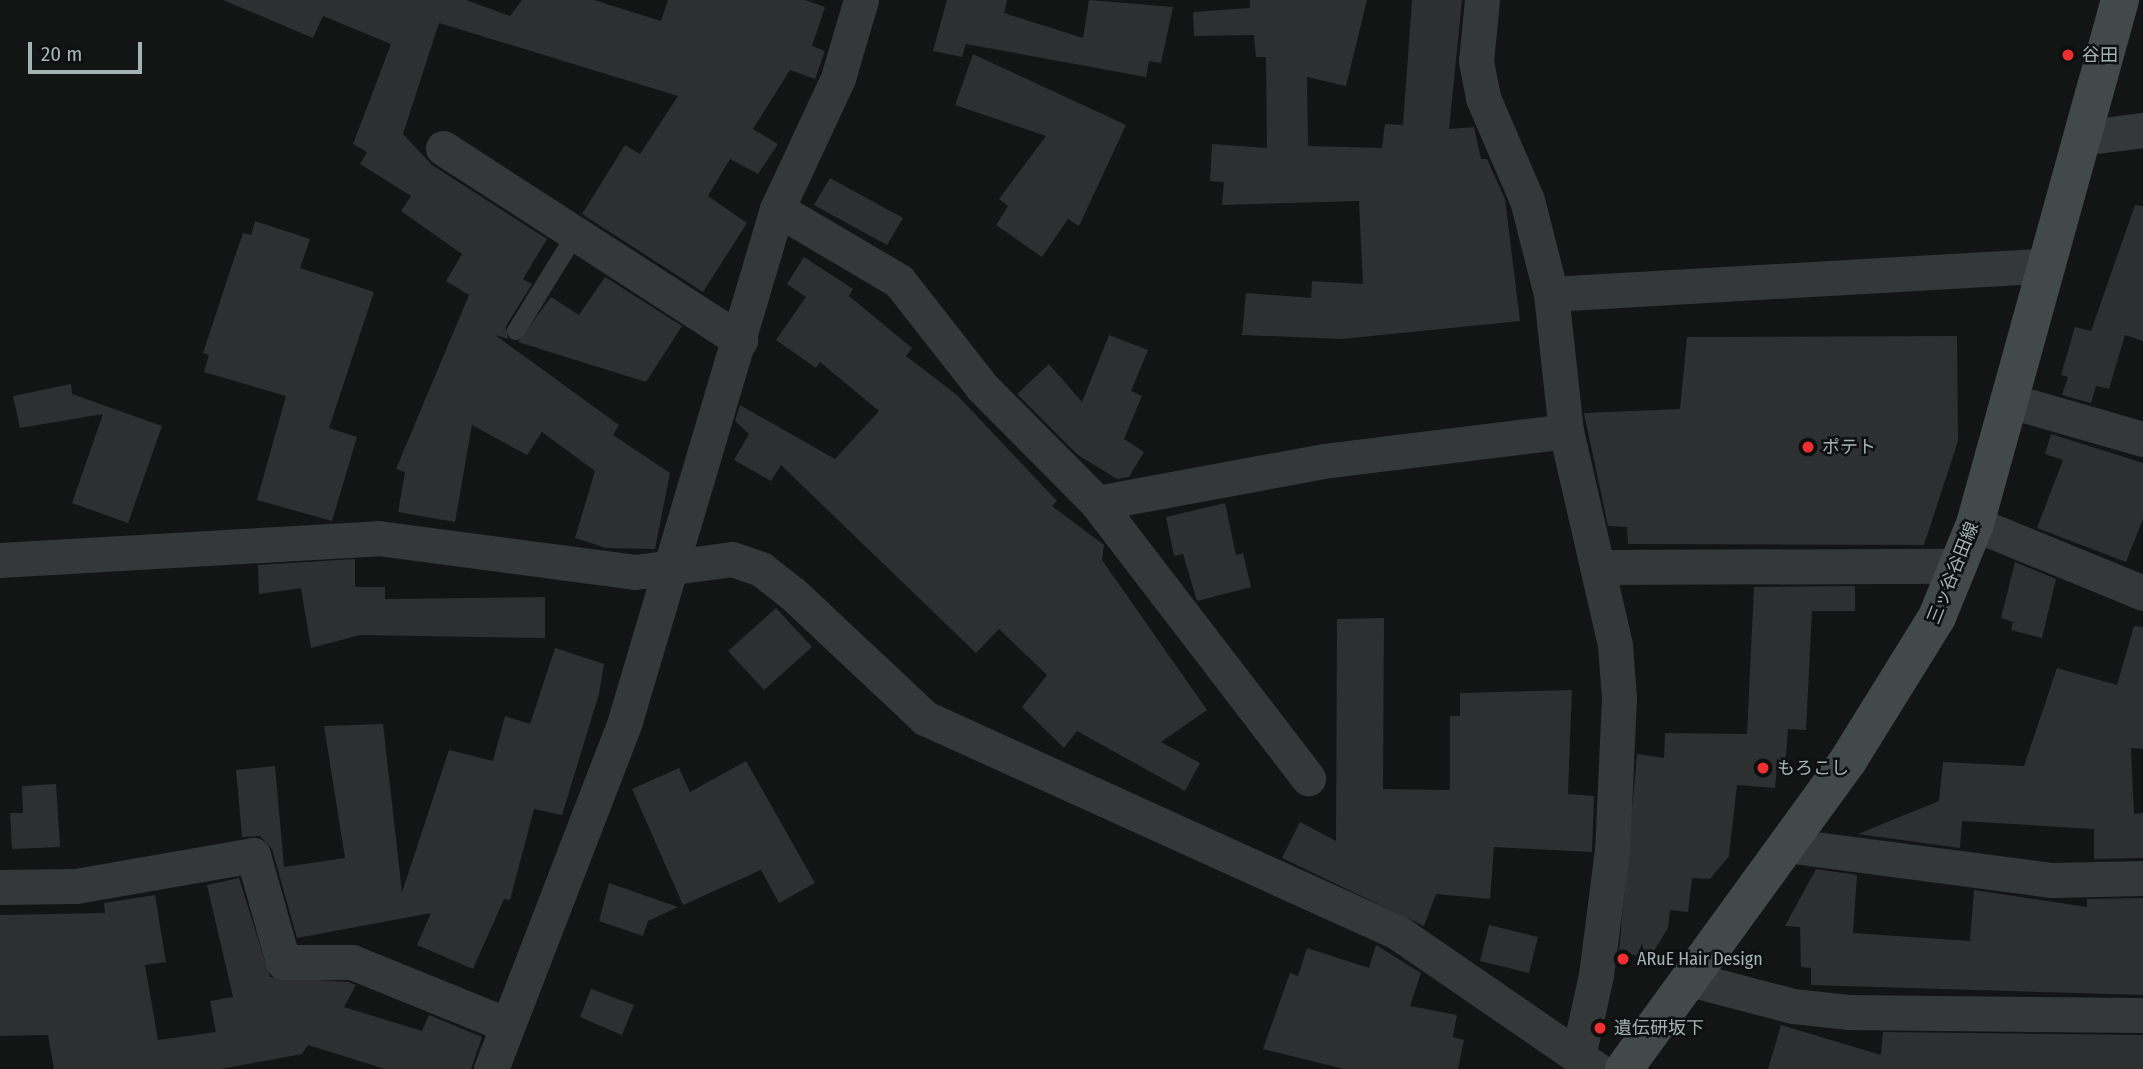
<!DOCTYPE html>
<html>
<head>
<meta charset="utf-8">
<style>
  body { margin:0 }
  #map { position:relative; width:2143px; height:1069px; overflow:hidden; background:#131414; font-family:"Fira Sans Condensed","Noto Sans JP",sans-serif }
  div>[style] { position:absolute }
  .building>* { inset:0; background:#2e2f30 }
  .service>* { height:18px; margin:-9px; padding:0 9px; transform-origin:9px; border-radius:9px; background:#343839 }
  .minor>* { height:35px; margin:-17.5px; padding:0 17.5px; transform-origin:17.5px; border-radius:17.5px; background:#343839 }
  .secondary>* { height:38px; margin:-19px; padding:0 19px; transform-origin:19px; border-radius:19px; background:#424949 }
  .dots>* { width:19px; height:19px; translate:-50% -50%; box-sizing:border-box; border:4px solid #0e0f0f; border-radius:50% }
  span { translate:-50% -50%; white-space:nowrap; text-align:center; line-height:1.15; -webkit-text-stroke:5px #0e0f0f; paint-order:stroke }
  .poi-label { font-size:18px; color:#a4b4b5 }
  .left { translate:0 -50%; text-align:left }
  .street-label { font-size:18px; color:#a4b4b5 }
  .scale { position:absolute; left:28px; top:42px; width:114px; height:32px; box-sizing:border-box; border:4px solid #a4b4b5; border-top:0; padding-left:9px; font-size:21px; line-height:24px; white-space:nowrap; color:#a4b4b5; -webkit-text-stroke:5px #0e0f0f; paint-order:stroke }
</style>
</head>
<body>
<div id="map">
  <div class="building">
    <i style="clip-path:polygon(223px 0,466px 0,510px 16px,522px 0,594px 0,661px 21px,668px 0,805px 0,825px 7px,812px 46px,825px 51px,815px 79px,790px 70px,753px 129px,778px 144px,758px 174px,730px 159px,708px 196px,747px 223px,703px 292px,582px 214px,625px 145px,640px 154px,678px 96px,439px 23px,403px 134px,432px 165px,547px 239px,523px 279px,532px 284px,506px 326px,508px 339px,495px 335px,619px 425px,613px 435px,670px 473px,655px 549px,606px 548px,575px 538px,595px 471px,542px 432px,527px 455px,472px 425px,455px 522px,398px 512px,405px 472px,396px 469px,469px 295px,446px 281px,462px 254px,401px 211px,411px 196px,360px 164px,367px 152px,353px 144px,391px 44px,323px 16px,313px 38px)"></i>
    <i style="clip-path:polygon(947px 0,1007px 0,1004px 13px,1083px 38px,1089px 0,1173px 7px,1161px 63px,1149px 61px,1146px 77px,966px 44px,962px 57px,933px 51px)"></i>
    <i style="clip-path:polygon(1250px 0,1367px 0,1346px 86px,1307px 77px,1308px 146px,1382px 148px,1385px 124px,1403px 125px,1412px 0,1462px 0,1449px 129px,1474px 127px,1481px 159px,1487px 159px,1505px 199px,1520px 321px,1342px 339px,1242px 335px,1246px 293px,1311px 298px,1312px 281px,1363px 284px,1359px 201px,1222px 205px,1224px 182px,1210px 181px,1212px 144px,1267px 148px,1266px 57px,1256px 57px,1254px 35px,1194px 36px,1193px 12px,1250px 8px)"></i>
    <i style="clip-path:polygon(973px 54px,1126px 125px,1079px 226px,1068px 219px,1042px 257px,996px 225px,1008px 206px,999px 199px,1046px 136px,955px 105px)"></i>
    <i style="clip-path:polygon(830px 178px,903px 218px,887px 245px,814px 205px)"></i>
    <i style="clip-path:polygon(2135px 205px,2143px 206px,2143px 341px,2125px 335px,2109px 389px,2096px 386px,2091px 403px,2062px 395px,2068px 377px,2061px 375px,2075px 327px,2091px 331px)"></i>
    <i style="clip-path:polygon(255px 221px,310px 239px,300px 268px,374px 292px,329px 428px,357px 437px,332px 521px,257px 500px,286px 396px,204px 372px,209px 355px,203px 353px,233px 262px,243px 233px,251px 235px)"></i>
    <i style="clip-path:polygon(804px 257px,853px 289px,849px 296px,912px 348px,906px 356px,957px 395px,1057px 501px,1052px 506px,1104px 545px,1102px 560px,1207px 710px,1161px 742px,1200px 763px,1185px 791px,1077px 731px,1064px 748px,1022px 707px,1047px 675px,999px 629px,976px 653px,781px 465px,771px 481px,734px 460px,749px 434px,735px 421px,740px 405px,835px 459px,879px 411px,820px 362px,816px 368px,776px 340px,806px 297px,787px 284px)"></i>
    <i style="clip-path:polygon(605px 277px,682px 326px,646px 382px,518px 342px,551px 297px,579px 315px)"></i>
    <i style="clip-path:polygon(1109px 335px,1148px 350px,1131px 391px,1142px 396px,1124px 439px,1144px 452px,1129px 477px,1117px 479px,1078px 455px,1017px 394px,1049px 364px,1082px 402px)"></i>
    <i style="clip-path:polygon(1957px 336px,1958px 441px,1924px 545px,1628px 544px,1627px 527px,1608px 526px,1584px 413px,1680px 409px,1687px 337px)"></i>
    <i style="clip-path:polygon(71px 384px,72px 394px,162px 426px,128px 523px,72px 503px,103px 414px,20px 428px,13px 396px)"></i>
    <i style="clip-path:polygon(2051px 434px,2143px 463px,2143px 519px,2126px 562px,2037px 528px,2063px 460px,2045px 454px)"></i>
    <i style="clip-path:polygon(1225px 503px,1236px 555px,1243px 553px,1251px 587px,1197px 601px,1183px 554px,1174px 556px,1166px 517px)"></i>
    <i style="clip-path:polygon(355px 559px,355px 587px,385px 587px,385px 599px,545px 597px,545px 638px,360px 635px,311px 648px,301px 588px,259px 594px,258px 565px)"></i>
    <i style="clip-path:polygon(2015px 562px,2056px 579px,2042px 638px,2011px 630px,2013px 622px,2001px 618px)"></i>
    <i style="clip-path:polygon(1855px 586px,1855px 611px,1812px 611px,1806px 730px,1788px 729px,1785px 767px,1777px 767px,1775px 788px,1737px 785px,1729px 856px,1710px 879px,1692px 878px,1688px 912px,1670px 910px,1668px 928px,1649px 959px,1619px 951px,1637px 754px,1664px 758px,1665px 733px,1747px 734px,1754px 587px)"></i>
    <i style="clip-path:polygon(776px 608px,812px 647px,764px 690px,728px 651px)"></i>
    <i style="clip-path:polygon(1384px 618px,1383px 789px,1450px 790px,1450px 716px,1460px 716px,1460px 693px,1572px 690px,1568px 794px,1594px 796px,1592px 852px,1494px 847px,1490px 899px,1436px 894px,1424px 926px,1282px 858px,1300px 822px,1336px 841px,1337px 619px)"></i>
    <i style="clip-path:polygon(2134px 626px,2143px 627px,2143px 749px,2131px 748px,2134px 814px,2143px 813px,2143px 858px,2094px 859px,2094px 829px,1962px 821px,1960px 848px,1858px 834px,1939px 801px,1943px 762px,2024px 766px,2057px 668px,2117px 685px)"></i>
    <i style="clip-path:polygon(555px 648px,604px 664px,599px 694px,562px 815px,534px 809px,510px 900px,504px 899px,473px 969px,417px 945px,431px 913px,297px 938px,272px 849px,260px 836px,242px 837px,236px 770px,275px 766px,284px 867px,345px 858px,324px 726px,383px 724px,402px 892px,449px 750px,493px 761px,505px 716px,530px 724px)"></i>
    <i style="clip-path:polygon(746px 761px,815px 883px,779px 903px,761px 870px,683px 905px,632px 789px,679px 768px,690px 792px)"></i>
    <i style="clip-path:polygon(56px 784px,60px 847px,12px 849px,10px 813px,23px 813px,22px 786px)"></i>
    <i style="clip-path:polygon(1816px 869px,1857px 875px,1853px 933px,1970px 941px,1974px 890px,2087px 907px,2087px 899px,2143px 898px,2143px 995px,1811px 985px,1811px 968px,1801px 967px,1800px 927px,1785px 926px)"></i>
    <i style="clip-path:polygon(239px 878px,270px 977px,348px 982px,356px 985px,344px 1007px,422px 1031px,429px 1015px,482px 1037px,471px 1069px,385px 1069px,308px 1045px,302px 1054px,221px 1069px,54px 1069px,48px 1035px,0 1036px,0 915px,105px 913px,104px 903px,155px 895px,166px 962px,145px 965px,158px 1040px,216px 1032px,210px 1001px,233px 997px,207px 885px)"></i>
    <i style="clip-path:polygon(609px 883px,678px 907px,648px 921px,643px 936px,599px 921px)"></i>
    <i style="clip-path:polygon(1489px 925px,1538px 937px,1529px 973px,1480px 961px)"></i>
    <i style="clip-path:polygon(1376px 945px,1421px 973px,1410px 1006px,1457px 1015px,1453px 1037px,1464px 1040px,1458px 1069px,1344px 1069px,1263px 1049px,1290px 973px,1298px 976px,1307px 948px,1369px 968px)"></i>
    <i style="clip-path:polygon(591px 989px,634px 1005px,622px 1035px,580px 1017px)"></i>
    <i style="clip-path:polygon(1781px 1025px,1881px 1055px,1883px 1032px,2143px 1035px,2143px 1069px,1768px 1069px)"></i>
  </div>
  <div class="service">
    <i style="left:516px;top:331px;width:116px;rotate:-58.4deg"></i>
  </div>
  <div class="minor">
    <i style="left:1482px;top:0;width:61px;rotate:95.6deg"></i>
    <i style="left:1476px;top:61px;width:38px;rotate:79deg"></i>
    <i style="left:1483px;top:98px;width:111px;rotate:66.7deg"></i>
    <i style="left:1527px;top:200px;width:97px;rotate:75.7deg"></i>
    <i style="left:1551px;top:294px;width:138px;rotate:83.8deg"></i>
    <i style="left:1566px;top:431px;width:220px;rotate:77.1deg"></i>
    <i style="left:1615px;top:645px;width:53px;rotate:85.7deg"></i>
    <i style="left:1619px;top:698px;width:152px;rotate:92.6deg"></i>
    <i style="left:1612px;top:850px;width:126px;rotate:97.3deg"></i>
    <i style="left:1596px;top:975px;width:83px;rotate:102.5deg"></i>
    <i style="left:2081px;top:138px;width:63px;rotate:-7.4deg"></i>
    <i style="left:443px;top:148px;width:354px;rotate:32.9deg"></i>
    <i style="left:777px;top:209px;width:142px;rotate:30.5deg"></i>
    <i style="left:899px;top:281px;width:135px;rotate:51.9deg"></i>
    <i style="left:982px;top:387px;width:163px;rotate:45.2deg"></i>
    <i style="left:1097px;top:503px;width:347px;rotate:52.5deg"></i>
    <i style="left:1551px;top:294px;width:494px;rotate:-3.3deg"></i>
    <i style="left:2007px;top:400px;width:141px;rotate:16deg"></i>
    <i style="left:1097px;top:503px;width:230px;rotate:-10.5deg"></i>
    <i style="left:1323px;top:461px;width:245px;rotate:-7deg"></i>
    <i style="left:1975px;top:524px;width:182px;rotate:22.3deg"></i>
    <i style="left:0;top:560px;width:379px;rotate:-3.3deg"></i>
    <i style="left:378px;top:538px;width:259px;rotate:7.5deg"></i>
    <i style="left:635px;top:572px;width:98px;rotate:-7.6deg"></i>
    <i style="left:732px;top:559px;width:31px;rotate:19deg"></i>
    <i style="left:761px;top:569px;width:39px;rotate:38deg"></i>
    <i style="left:792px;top:593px;width:183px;rotate:43.2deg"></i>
    <i style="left:925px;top:718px;width:518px;rotate:24.39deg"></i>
    <i style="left:1397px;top:932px;width:242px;rotate:34.5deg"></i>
    <i style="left:1600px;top:567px;width:359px;rotate:-0.2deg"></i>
    <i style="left:1785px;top:845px;width:269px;rotate:7.5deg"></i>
    <i style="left:2052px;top:880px;width:91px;rotate:-1.3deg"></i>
    <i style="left:0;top:887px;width:76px;rotate:-0.8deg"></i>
    <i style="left:76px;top:886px;width:180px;rotate:-9.9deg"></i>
    <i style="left:253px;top:855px;width:111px;rotate:74.3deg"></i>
    <i style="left:283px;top:962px;width:69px"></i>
    <i style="left:352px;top:962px;width:167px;rotate:22.1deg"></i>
    <i style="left:1690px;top:979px;width:106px;rotate:14.7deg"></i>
    <i style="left:1793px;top:1006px;width:55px;rotate:6.2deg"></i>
    <i style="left:1848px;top:1012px;width:295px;rotate:0.6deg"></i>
    <i style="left:491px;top:1069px;width:373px;rotate:-68.9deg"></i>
    <i style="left:625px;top:721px;width:534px;rotate:-73.47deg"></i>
    <i style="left:777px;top:209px;width:145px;rotate:-65deg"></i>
    <i style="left:838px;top:78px;width:81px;rotate:-73.6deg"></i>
  </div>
  <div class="secondary">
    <i style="left:1624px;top:1069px;width:383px;rotate:-54deg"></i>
    <i style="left:1849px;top:759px;width:167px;rotate:-58.2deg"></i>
    <i style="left:1937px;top:617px;width:100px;rotate:-67.8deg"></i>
    <i style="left:1975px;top:524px;width:544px;rotate:-74.53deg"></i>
  </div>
  <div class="dots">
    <i style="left:2068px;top:55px;background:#f02f32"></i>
    <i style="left:1808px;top:447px;background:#f02f32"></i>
    <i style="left:1763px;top:768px;background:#f02f32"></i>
    <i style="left:1623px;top:959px;background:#f02f32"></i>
    <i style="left:1600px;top:1028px;background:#f02f32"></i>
  </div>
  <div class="poi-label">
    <span class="left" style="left:2082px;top:55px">谷田</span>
    <span class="left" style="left:1822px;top:447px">ポテト</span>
    <span class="left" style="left:1777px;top:768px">もろこし</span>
    <span class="left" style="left:1637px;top:959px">ARuE Hair Design</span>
    <span class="left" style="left:1614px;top:1028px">遺伝研坂下</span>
  </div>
  <div class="street-label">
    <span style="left:1953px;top:573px;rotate:-68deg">三ッ谷谷田線</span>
  </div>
  <div class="scale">20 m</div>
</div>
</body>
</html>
